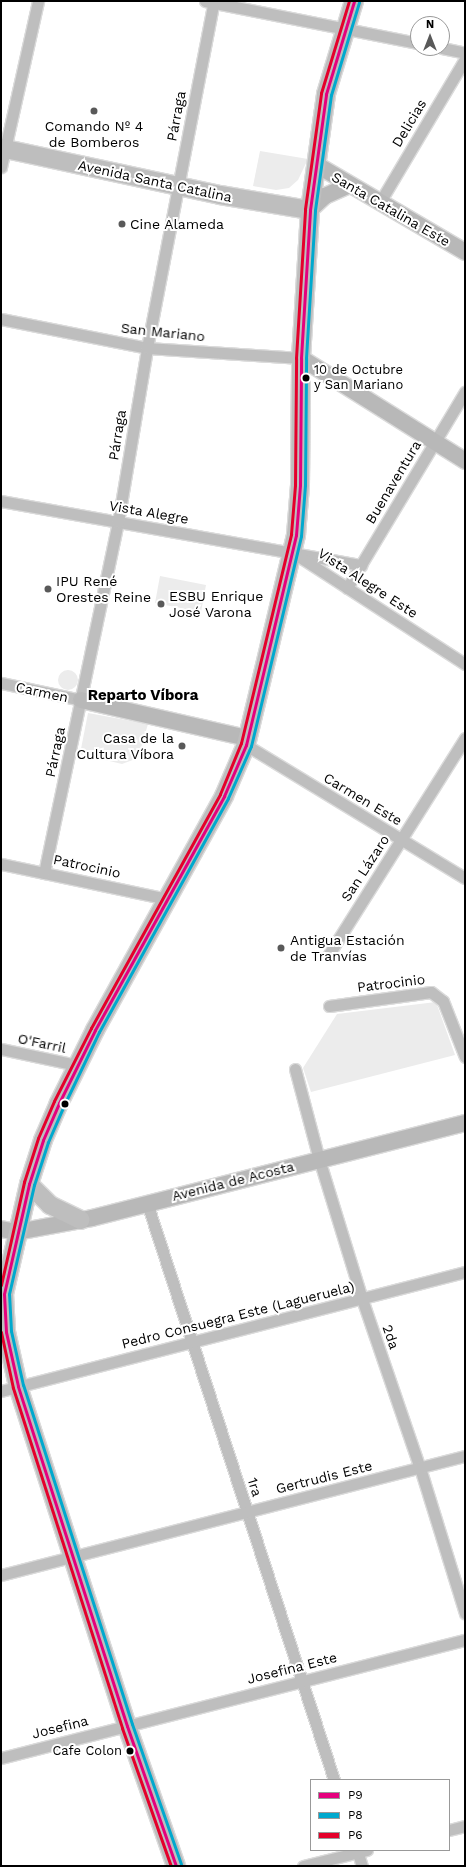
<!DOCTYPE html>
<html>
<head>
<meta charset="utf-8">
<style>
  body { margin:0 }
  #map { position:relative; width:466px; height:1867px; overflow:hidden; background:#fff; font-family:"Work Sans",sans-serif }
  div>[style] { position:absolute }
  .green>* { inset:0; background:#ececec }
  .round { border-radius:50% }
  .roads { filter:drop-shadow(1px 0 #dbdbdb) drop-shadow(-1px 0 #dbdbdb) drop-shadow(0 1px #dbdbdb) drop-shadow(0 -1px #dbdbdb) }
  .street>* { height:11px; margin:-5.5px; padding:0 5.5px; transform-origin:5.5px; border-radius:5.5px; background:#bebebe }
  .secondary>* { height:16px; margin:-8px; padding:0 8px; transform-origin:8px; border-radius:8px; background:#b8b8b8 }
  .primary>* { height:18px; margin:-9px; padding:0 9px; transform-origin:9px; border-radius:9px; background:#bebebe }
  .bus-1>* { height:3px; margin:-1.5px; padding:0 1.5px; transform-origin:1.5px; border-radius:1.5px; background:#e5007d }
  .bus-2>* { height:3px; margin:-1.5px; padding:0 1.5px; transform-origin:1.5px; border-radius:1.5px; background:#00a9ce }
  .bus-3>* { height:3px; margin:-1.5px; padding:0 1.5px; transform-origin:1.5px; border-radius:1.5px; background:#e4002b }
  .dots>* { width:11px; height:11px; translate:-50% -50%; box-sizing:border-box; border:2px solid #fff; border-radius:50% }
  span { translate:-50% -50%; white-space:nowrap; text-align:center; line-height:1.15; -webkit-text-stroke:4px #fff; paint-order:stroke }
  .bus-label { font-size:13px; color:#000 }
  .left { translate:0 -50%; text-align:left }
  .right { translate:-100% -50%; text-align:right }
  .street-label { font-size:14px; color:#000 }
  .poi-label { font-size:14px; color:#000 }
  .neighbourhood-label { font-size:15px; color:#000; font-weight:700 }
  .frame { position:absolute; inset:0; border:2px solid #000; pointer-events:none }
  .legend { position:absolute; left:310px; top:1779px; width:140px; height:72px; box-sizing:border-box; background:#fff; border:1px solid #999; margin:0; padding:5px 7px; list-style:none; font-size:12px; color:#000 }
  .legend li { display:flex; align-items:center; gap:8px; height:20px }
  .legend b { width:20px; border:1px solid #999 }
  .north { position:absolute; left:410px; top:16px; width:40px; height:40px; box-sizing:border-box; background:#fff; border:1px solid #999; border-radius:50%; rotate:0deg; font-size:11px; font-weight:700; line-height:16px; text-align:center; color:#000 }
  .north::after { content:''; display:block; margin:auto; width:14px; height:18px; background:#595959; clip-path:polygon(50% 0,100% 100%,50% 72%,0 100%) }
</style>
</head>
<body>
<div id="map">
  <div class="green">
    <i style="clip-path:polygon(260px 151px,308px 159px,298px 180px,289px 188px,276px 190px,253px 186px)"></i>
    <i style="clip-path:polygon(160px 576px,206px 585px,201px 612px,155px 603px)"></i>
    <i class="round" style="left:58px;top:670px;width:20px;height:20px"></i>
    <i style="clip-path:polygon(88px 713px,148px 724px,138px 758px,122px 764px,80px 754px)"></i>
    <i style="clip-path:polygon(436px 1002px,455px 1055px,311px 1092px,303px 1068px,337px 1014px)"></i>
  </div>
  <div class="roads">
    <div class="street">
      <i style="left:205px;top:1px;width:217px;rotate:11.2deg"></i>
      <i style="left:442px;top:48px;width:24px;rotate:12deg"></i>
      <i style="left:1px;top:167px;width:170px;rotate:-77.4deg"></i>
      <i style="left:380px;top:202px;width:166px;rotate:-59.3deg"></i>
      <i style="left:1px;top:319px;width:149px;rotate:11.2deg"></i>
      <i style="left:147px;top:348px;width:154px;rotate:3.7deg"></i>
      <i style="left:1px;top:501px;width:366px;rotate:10.1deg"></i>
      <i style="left:298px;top:556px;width:199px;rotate:32.9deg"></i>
      <i style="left:347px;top:588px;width:229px;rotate:-59deg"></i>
      <i style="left:1px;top:683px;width:82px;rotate:12deg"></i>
      <i style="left:246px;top:745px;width:256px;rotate:31.3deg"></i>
      <i style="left:1px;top:864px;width:170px;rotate:11.9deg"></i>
      <i style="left:44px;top:873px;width:359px;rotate:-78.1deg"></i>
      <i style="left:118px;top:522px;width:176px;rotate:-80.5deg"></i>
      <i style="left:147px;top:348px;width:353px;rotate:-79.1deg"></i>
      <i style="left:329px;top:954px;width:255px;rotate:-57.8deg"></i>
      <i style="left:329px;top:1006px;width:103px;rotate:-7.8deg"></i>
      <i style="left:431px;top:992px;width:15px;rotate:37deg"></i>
      <i style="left:443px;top:1001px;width:60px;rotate:68.6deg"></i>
      <i style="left:1px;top:1049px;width:77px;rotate:12deg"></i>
      <i style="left:295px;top:1069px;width:93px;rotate:75.1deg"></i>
      <i style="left:319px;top:1159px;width:146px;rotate:72.9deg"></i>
      <i style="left:362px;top:1299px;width:179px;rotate:71.1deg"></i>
      <i style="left:420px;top:1468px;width:152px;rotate:72.8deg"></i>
      <i style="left:147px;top:1203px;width:607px;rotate:72.04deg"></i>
      <i style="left:1px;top:1391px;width:479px;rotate:-14.4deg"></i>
      <i style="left:1px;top:1575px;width:479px;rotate:-14.4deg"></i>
      <i style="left:1px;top:1758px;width:479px;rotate:-14.3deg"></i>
      <i style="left:449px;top:1830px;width:16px;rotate:-14deg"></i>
      <i style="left:357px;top:1850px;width:17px;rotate:73deg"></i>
      <i style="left:303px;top:1866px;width:66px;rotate:-14deg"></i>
    </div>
    <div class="secondary">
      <i style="left:317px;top:165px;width:172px;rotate:30.4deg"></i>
      <i style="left:310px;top:210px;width:21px;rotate:-43deg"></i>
      <i style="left:325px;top:196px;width:27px;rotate:-24deg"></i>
      <i style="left:301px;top:358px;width:194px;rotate:32.1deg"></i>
      <i style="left:81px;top:700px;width:170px;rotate:12.9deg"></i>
      <i style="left:1px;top:1229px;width:16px;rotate:11deg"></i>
      <i style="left:17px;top:1232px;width:76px;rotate:-10.6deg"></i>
      <i style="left:92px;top:1218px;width:385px;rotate:-14.3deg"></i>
    </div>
    <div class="primary">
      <i style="left:1px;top:148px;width:224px;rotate:12.1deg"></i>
      <i style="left:220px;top:195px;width:91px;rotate:9.5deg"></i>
      <i style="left:29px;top:1184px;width:30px;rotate:45deg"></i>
      <i style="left:50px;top:1205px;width:34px;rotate:26deg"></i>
      <i style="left:176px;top:1866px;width:148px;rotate:-109.3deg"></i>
      <i style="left:127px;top:1726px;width:357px;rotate:-107.8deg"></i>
      <i style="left:18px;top:1386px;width:55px;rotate:-102.5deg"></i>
      <i style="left:6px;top:1332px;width:38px;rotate:-93deg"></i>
      <i style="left:4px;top:1294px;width:113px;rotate:-77.2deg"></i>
      <i style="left:29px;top:1184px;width:46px;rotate:-72.3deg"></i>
      <i style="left:43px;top:1140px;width:40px;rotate:-66.6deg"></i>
      <i style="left:59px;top:1103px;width:81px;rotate:-63.7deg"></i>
      <i style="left:95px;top:1030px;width:267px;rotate:-61.1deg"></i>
      <i style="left:224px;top:796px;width:56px;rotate:-66.7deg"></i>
      <i style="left:246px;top:745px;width:216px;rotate:-76.6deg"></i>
      <i style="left:296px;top:535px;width:50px;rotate:-85.4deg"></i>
      <i style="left:300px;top:485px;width:127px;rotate:-89.5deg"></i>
      <i style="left:301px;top:358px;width:148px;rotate:-86.5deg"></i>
      <i style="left:310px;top:210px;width:117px;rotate:-82.1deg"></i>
      <i style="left:326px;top:94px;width:97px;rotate:-73.2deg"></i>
    </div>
  </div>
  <div class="bus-1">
    <i style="left:176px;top:1866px;width:148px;rotate:-109.3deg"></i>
    <i style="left:127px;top:1726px;width:357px;rotate:-107.8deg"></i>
    <i style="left:18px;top:1386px;width:55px;rotate:-102.5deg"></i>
    <i style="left:6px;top:1332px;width:38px;rotate:-93deg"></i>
    <i style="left:4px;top:1294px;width:113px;rotate:-77.2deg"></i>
    <i style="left:29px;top:1184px;width:46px;rotate:-72.3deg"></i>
    <i style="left:43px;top:1140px;width:40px;rotate:-66.6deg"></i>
    <i style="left:59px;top:1103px;width:81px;rotate:-63.7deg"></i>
    <i style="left:95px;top:1030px;width:267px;rotate:-61.1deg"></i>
    <i style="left:224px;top:796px;width:56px;rotate:-66.7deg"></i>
    <i style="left:246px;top:745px;width:216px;rotate:-76.6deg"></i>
    <i style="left:296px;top:535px;width:50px;rotate:-85.4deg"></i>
    <i style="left:300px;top:485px;width:127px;rotate:-89.5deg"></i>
    <i style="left:301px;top:358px;width:148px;rotate:-86.5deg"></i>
    <i style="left:310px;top:210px;width:117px;rotate:-82.1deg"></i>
    <i style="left:326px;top:94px;width:97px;rotate:-73.2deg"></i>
  </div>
  <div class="bus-2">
    <i style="left:181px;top:1864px;width:148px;rotate:-109.3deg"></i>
    <i style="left:132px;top:1724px;width:356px;rotate:-107.8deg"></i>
    <i style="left:23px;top:1385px;width:55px;rotate:-102.5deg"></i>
    <i style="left:11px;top:1331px;width:37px;rotate:-93deg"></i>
    <i style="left:9px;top:1294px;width:112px;rotate:-77.1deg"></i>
    <i style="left:34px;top:1185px;width:45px;rotate:-72deg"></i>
    <i style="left:48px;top:1142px;width:40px;rotate:-66.6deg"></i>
    <i style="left:64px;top:1105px;width:81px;rotate:-64.4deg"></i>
    <i style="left:99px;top:1032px;width:267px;rotate:-61.1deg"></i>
    <i style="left:228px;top:798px;width:57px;rotate:-66.1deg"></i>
    <i style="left:251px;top:746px;width:216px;rotate:-76.6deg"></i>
    <i style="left:301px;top:536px;width:51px;rotate:-85.5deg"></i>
    <i style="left:305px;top:485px;width:127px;rotate:-89.5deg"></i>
    <i style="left:306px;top:358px;width:148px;rotate:-86.5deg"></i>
    <i style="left:315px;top:210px;width:116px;rotate:-82.1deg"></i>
    <i style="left:331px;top:95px;width:97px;rotate:-73.2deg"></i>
  </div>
  <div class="bus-3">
    <i style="left:1px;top:1285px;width:106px;rotate:-77.4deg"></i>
    <i style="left:24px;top:1182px;width:46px;rotate:-72.3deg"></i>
    <i style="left:38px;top:1138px;width:40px;rotate:-66.6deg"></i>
    <i style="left:54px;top:1101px;width:82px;rotate:-63.1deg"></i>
    <i style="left:91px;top:1028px;width:267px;rotate:-61.1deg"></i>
    <i style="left:220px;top:794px;width:55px;rotate:-67.6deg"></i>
    <i style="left:241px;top:743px;width:215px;rotate:-76.5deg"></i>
    <i style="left:291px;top:534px;width:49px;rotate:-85.3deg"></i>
    <i style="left:295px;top:485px;width:127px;rotate:-89.5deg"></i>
    <i style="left:296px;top:358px;width:149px;rotate:-86.5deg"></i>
    <i style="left:305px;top:209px;width:117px;rotate:-82.1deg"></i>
    <i style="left:321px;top:93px;width:96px;rotate:-73.1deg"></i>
    <i style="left:1px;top:1332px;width:57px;rotate:77.9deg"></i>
    <i style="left:13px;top:1388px;width:357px;rotate:72.2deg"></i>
    <i style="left:122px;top:1728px;width:146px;rotate:70.5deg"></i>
  </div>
  <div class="dots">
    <i style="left:94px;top:111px;background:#595959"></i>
    <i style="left:122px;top:224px;background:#595959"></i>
    <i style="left:306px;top:378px;background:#000"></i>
    <i style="left:48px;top:589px;background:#595959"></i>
    <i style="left:161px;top:604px;background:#595959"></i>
    <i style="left:182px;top:746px;background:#595959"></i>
    <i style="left:281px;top:948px;background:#595959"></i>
    <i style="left:65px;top:1104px;background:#000"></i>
    <i style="left:130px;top:1751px;background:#000"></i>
  </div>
  <div class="bus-label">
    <span class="left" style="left:314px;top:378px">10 de Octubre<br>y San Mariano</span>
    <span class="right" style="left:122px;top:1751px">Cafe Colon</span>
  </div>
  <div class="street-label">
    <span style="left:176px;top:116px;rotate:-79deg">Párraga</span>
    <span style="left:409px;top:123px;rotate:-59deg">Delicias</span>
    <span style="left:155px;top:181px;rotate:12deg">Avenida Santa Catalina</span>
    <span style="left:391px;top:209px;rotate:30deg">Santa Catalina Este</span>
    <span style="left:163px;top:332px;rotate:6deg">San Mariano</span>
    <span style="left:117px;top:435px;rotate:-81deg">Párraga</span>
    <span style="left:393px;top:482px;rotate:-59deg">Buenaventura</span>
    <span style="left:149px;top:512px;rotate:10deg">Vista Alegre</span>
    <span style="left:368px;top:583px;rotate:33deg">Vista Alegre Este</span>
    <span style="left:42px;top:692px;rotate:12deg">Carmen</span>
    <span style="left:55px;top:752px;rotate:-78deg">Párraga</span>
    <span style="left:363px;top:799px;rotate:31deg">Carmen Este</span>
    <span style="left:87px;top:866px;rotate:12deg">Patrocinio</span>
    <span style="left:365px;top:868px;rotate:-57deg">San Lázaro</span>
    <span style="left:391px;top:983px;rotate:-7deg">Patrocinio</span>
    <span style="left:42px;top:1043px;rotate:12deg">O'Farril</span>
    <span style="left:233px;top:1181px;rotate:-14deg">Avenida de Acosta</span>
    <span style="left:238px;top:1315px;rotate:-14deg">Pedro Consuegra Este (Lagueruela)</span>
    <span style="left:391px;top:1337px;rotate:71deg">2da</span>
    <span style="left:324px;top:1477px;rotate:-14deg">Gertrudis Este</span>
    <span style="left:255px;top:1487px;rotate:73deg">1ra</span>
    <span style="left:292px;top:1668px;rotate:-14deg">Josefina Este</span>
    <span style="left:60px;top:1727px;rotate:-14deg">Josefina</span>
  </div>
  <div class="poi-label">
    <span style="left:94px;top:134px">Comando Nº 4<br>de Bomberos</span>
    <span class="left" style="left:130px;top:224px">Cine Alameda</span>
    <span class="left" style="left:56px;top:589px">IPU René<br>Orestes Reine</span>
    <span class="left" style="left:169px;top:604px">ESBU Enrique<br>José Varona</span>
    <span class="right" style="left:174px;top:746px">Casa de la<br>Cultura Víbora</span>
    <span class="left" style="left:290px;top:948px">Antigua Estación<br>de Tranvías</span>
  </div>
  <div class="neighbourhood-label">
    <span style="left:143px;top:696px">Reparto Víbora</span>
  </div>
  <div class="frame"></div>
  <ul class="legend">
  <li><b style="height:5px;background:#e5007d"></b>P9</li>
  <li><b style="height:5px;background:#00a9ce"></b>P8</li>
  <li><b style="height:5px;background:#e4002b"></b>P6</li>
  </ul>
  <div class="north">N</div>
</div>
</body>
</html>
